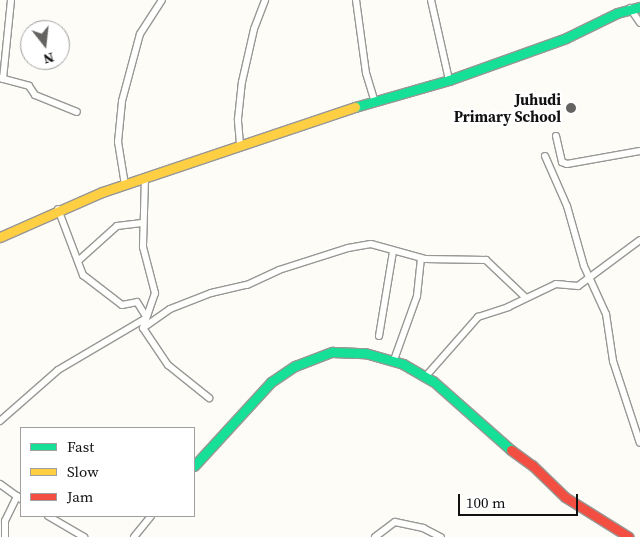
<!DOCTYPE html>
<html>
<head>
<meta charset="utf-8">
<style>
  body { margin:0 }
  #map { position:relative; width:640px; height:537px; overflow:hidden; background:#fdfcf7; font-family:"Source Serif 4",serif }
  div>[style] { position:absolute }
  .roads { filter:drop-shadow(1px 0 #979795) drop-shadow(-1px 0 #979795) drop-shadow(0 1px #979795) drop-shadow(0 -1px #979795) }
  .street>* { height:6px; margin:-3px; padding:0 3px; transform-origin:3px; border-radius:3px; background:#fffffe }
  .fast>* { height:9px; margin:-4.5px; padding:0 4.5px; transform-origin:4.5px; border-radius:4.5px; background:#16e098 }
  .slow>* { height:9px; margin:-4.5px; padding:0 4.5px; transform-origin:4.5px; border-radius:4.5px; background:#ffcf43 }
  .jam>* { height:9px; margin:-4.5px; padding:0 4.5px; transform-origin:4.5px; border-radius:4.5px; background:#f24e42 }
  .dots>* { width:14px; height:14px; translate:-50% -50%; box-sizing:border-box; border:2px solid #fff; border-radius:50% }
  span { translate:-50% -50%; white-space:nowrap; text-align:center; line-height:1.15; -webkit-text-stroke:5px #fff; paint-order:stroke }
  .poi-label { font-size:15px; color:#111; font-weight:700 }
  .right { translate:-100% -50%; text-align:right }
  .legend { position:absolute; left:20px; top:427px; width:175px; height:90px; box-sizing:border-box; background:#fff; border:1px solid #a0a0a0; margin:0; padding:6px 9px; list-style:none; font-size:15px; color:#111 }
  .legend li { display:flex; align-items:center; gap:10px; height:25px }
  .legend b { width:25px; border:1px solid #a0a0a0 }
  .north { position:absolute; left:20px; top:20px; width:50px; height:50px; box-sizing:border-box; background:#fff; border:1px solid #a0a0a0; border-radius:50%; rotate:164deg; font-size:14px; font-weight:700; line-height:20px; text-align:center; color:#111 }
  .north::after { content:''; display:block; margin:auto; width:18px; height:22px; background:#646362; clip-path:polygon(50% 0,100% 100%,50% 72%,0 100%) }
  .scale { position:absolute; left:458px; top:494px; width:120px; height:22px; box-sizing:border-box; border:2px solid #111; border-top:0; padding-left:6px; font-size:15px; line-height:18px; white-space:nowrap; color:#111; -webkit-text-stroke:4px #fff; paint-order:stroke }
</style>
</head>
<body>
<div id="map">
  <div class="roads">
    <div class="street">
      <i style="left:356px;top:0;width:74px;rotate:82.2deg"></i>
      <i style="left:366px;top:73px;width:27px;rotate:73deg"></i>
      <i style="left:431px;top:0;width:82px;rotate:77.3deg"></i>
      <i style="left:630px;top:8px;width:18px;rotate:56deg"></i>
      <i style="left:0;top:78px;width:30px;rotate:15deg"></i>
      <i style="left:29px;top:86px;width:11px;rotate:56deg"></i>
      <i style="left:35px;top:95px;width:45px;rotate:22deg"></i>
      <i style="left:3px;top:79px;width:79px;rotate:-84.2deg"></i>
      <i style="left:556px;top:136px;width:27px;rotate:77deg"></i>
      <i style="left:562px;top:162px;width:5px;rotate:22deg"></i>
      <i style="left:567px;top:164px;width:74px;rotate:-10.1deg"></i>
      <i style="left:240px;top:144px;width:25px;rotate:-95deg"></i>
      <i style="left:238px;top:119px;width:37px;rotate:-84deg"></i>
      <i style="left:242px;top:82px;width:54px;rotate:-77.2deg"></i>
      <i style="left:254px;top:29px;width:31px;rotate:-69deg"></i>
      <i style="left:545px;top:156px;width:55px;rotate:66.3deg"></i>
      <i style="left:567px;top:206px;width:62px;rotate:74.2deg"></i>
      <i style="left:584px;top:266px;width:53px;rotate:65.4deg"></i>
      <i style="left:606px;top:314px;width:48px;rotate:81.5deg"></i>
      <i style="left:613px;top:361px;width:86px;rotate:71.8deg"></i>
      <i style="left:145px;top:178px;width:69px;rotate:91.7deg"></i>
      <i style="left:143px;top:247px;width:48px;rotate:75.4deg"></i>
      <i style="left:155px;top:293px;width:37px;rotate:109deg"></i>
      <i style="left:143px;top:328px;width:45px;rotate:56deg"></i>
      <i style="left:168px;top:365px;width:53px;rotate:38.8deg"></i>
      <i style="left:125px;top:185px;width:44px;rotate:-99.2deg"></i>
      <i style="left:118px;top:142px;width:41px;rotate:-84.4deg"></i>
      <i style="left:122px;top:101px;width:69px;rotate:-75deg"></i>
      <i style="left:140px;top:34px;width:40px;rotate:-57.1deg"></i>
      <i style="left:58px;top:209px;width:71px;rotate:69.3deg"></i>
      <i style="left:83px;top:275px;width:49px;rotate:37.6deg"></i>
      <i style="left:122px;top:305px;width:15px;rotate:-11deg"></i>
      <i style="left:137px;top:302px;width:15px;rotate:58deg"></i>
      <i style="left:78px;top:261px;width:52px;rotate:-41.9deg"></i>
      <i style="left:117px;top:226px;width:25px;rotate:-7deg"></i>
      <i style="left:143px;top:328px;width:33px;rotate:-35deg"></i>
      <i style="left:170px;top:309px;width:44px;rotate:-21.3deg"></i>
      <i style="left:211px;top:293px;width:37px;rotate:-13deg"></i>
      <i style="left:247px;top:285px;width:35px;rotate:-25deg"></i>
      <i style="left:279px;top:270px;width:72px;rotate:-17.7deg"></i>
      <i style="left:348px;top:248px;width:23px;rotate:-10deg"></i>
      <i style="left:371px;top:244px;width:56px;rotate:15.5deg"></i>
      <i style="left:425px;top:259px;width:61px;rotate:0.9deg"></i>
      <i style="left:486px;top:260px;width:55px;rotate:43.5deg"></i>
      <i style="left:379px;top:336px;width:86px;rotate:-80.6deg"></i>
      <i style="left:394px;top:360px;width:68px;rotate:-70.2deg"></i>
      <i style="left:417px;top:296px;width:38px;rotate:-84deg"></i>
      <i style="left:426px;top:376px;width:79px;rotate:-48.6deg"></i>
      <i style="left:478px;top:317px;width:32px;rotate:-18deg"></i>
      <i style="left:508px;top:307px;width:53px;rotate:-25.6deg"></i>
      <i style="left:556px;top:284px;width:22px;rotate:5deg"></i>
      <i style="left:578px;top:286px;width:77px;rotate:-36.6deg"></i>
      <i style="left:0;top:421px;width:77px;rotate:-41.3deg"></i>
      <i style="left:58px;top:370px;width:99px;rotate:-30.5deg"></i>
      <i style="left:0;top:484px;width:26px;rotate:36deg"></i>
      <i style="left:48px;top:516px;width:42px;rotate:30.3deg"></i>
      <i style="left:5px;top:537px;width:16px;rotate:-90deg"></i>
      <i style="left:5px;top:521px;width:28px;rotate:-64deg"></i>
      <i style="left:134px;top:537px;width:27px;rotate:-51deg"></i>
      <i style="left:375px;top:537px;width:25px;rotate:-37deg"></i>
      <i style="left:395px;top:522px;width:29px;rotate:12deg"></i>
      <i style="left:423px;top:528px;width:20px;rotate:27deg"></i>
    </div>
    <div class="fast">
      <i style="left:355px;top:107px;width:98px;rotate:-16deg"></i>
      <i style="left:449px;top:80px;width:124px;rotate:-19.7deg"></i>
      <i style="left:566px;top:38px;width:57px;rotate:-26.1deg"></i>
      <i style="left:617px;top:13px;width:24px;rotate:-15deg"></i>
      <i style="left:194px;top:466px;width:114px;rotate:-47.5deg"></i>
      <i style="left:271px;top:382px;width:29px;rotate:-34deg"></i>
      <i style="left:295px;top:366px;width:40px;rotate:-21deg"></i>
      <i style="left:332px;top:352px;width:33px;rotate:2deg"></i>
      <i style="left:365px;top:353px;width:40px;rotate:16deg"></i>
      <i style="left:403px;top:364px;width:34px;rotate:30deg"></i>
      <i style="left:433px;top:381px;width:104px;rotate:41.5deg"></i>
    </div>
    <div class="slow">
      <i style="left:0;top:237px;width:111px;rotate:-23.8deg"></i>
      <i style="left:102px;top:192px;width:267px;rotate:-18.6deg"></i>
    </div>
    <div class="jam">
      <i style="left:511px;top:450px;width:26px;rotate:36deg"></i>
      <i style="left:532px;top:465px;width:46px;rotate:44.1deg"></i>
      <i style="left:565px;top:497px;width:75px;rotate:32deg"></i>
    </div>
  </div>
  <div class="dots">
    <i style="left:571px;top:108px;background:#646362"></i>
  </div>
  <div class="poi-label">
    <span class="right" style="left:561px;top:108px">Juhudi<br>Primary School</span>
  </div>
  <ul class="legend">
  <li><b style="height:6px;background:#16e098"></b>Fast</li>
  <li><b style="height:6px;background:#ffcf43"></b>Slow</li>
  <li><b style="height:6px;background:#f24e42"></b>Jam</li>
  </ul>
  <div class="north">N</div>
  <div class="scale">100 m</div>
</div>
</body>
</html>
